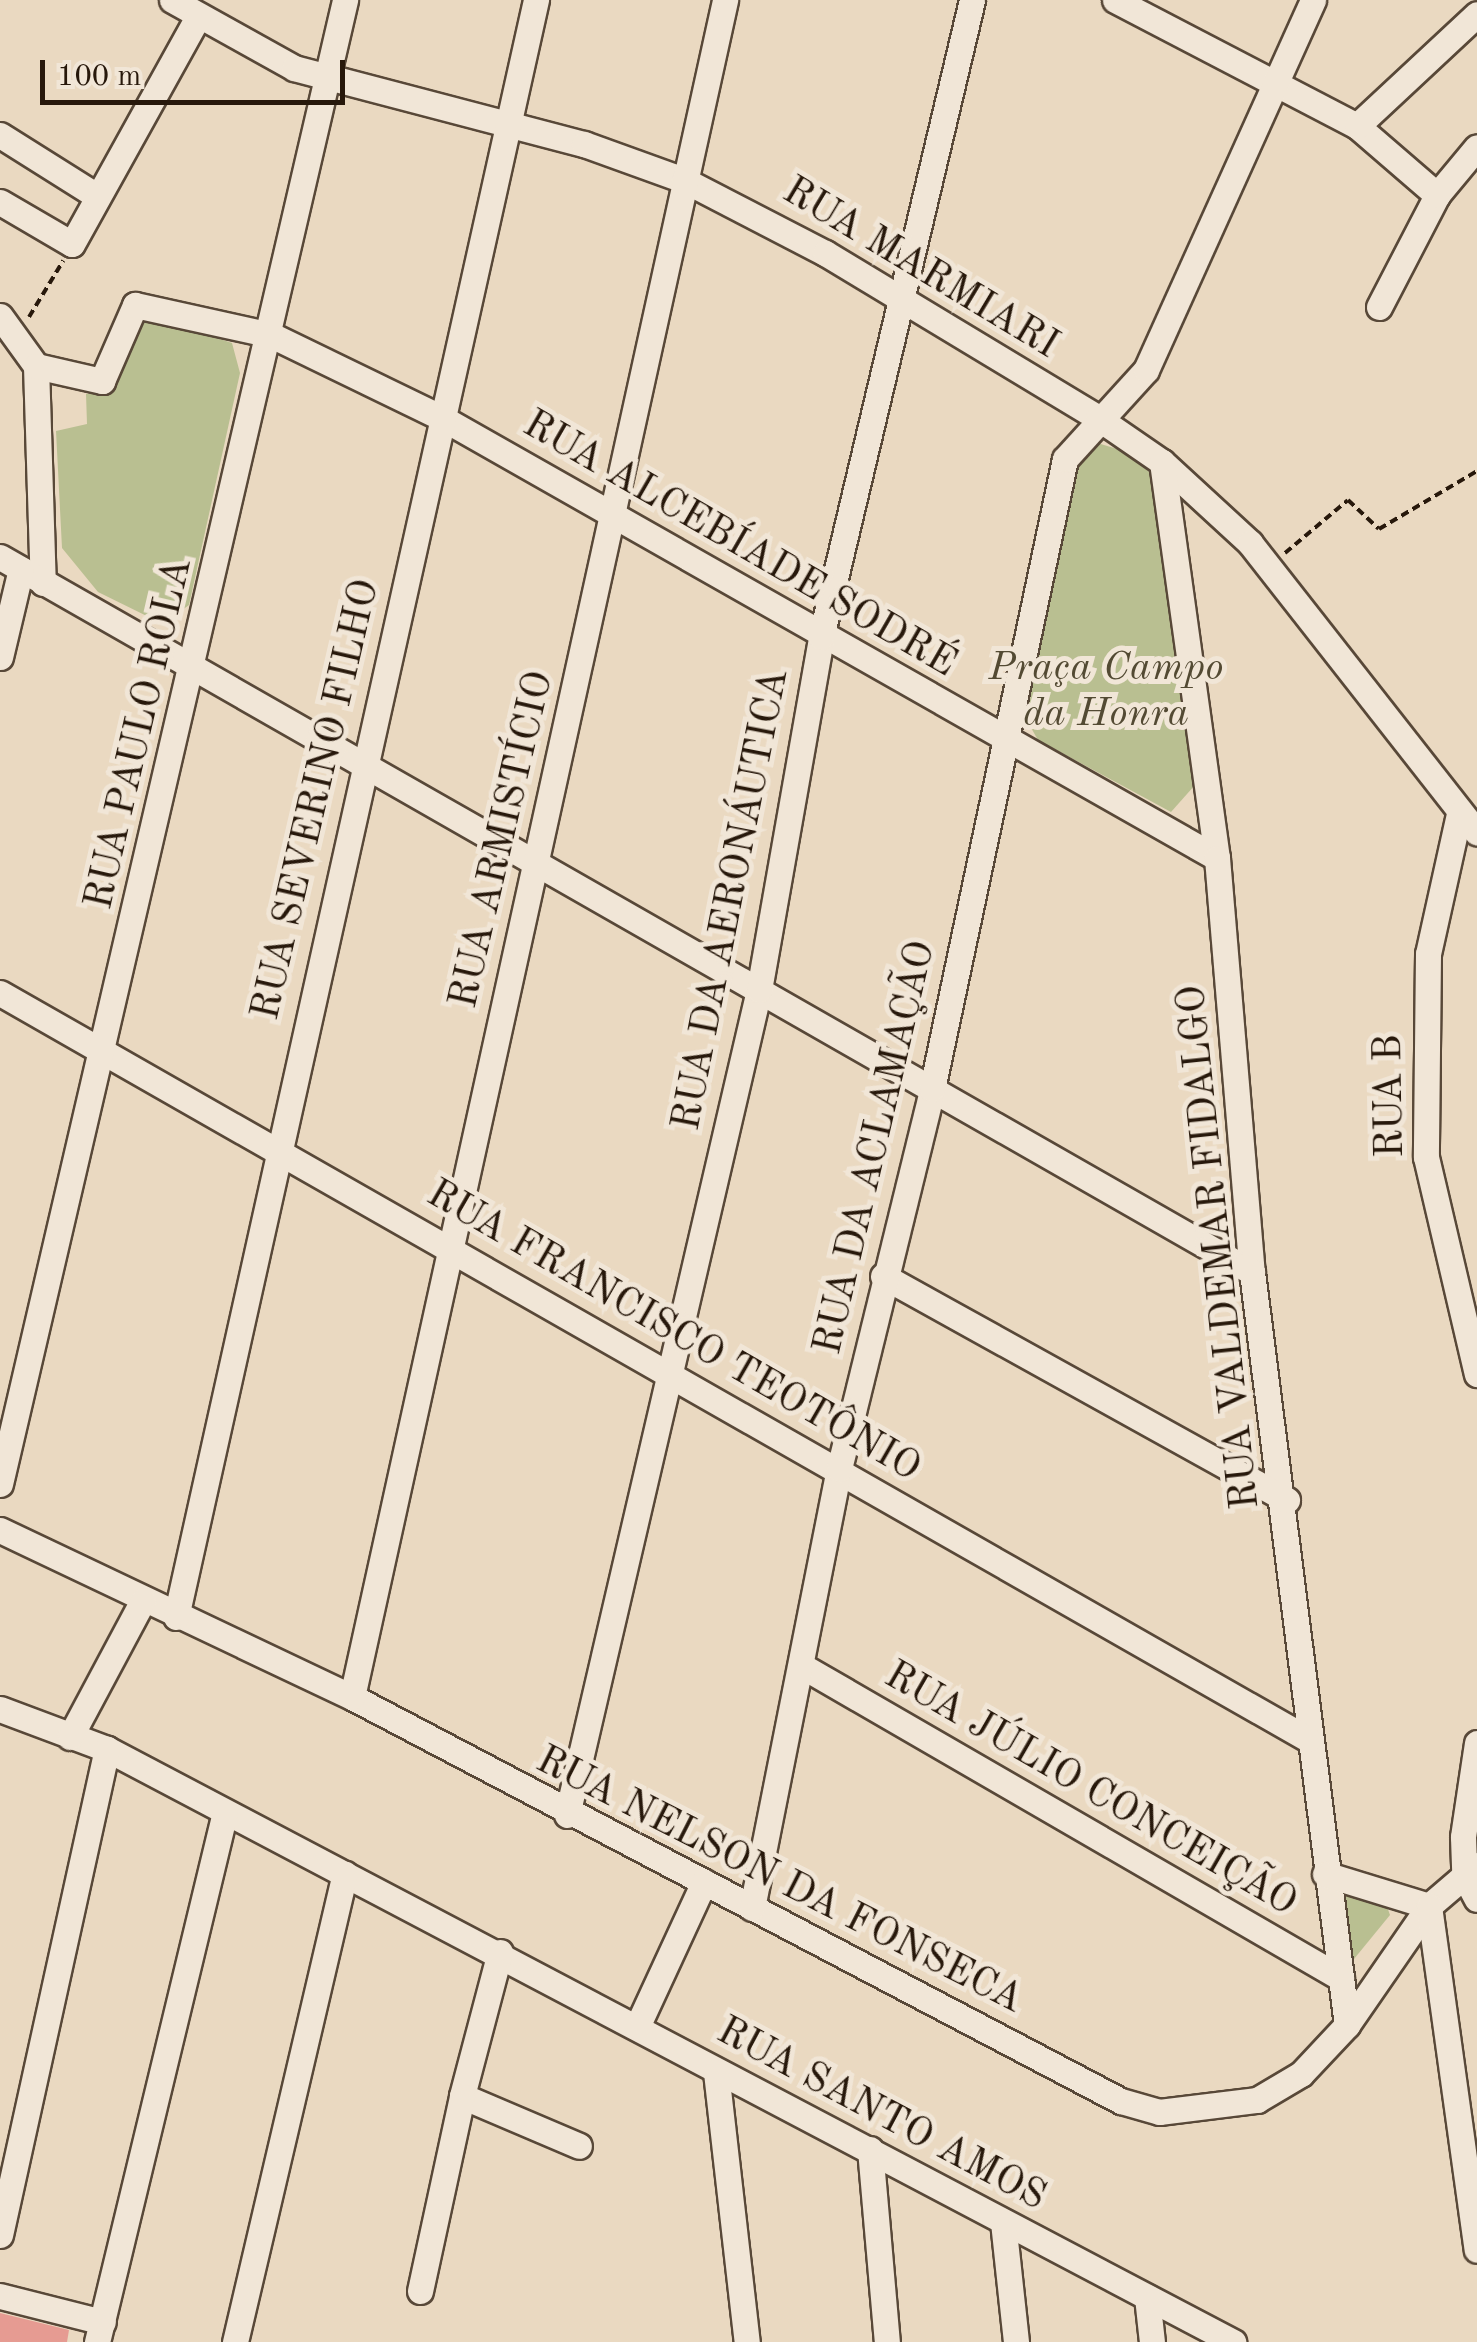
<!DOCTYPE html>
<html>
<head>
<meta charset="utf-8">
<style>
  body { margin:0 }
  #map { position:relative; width:1477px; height:2342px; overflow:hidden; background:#ead9c1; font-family:"Old Standard TT",serif }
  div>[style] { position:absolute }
  .green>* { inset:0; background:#b9bf91 }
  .building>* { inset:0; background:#e69b92 }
  .path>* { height:4px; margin-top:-2px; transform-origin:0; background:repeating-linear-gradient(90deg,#27180b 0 8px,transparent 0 13px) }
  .roads { filter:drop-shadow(2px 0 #584838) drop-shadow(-2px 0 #584838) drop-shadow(0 2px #584838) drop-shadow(0 -2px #584838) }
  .street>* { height:25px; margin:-12.5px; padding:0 12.5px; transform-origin:12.5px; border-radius:12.5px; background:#f1e6d7 }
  span { translate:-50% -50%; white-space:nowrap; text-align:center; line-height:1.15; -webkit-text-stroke:10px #f1e6d7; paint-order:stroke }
  .street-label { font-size:40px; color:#27180b }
  .park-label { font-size:40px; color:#534a33; font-style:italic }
  .scale { position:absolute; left:40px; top:60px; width:305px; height:45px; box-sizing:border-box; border:5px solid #27180b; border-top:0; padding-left:12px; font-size:30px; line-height:35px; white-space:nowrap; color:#27180b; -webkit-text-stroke:8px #f1e6d7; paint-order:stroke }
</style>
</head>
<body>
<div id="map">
  <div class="green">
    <i style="clip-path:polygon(141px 313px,232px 343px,240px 373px,189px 605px,163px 624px,98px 592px,62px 548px,56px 431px,87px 424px,86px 394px,100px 393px,123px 366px)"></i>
    <i style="clip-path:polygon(1094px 442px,1134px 454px,1153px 477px,1195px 785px,1171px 812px,1038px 740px,1026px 719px,1078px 451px)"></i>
    <i style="clip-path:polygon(1342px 1895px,1386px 1904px,1390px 1915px,1345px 1970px)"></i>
  </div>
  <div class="building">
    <i style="clip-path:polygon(0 2313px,69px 2330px,67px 2342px,0 2342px)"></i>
  </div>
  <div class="path">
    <i style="left:29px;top:317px;width:66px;rotate:-58.7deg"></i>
    <i style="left:1285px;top:553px;width:82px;rotate:-40.1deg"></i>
    <i style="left:1348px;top:500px;width:42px;rotate:43.1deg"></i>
    <i style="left:1379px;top:529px;width:114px;rotate:-30.6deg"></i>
  </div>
  <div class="roads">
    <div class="street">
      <i style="left:172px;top:0;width:140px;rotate:29.1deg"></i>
      <i style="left:294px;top:68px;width:300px;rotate:14.7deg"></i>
      <i style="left:584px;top:144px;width:106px;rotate:19.8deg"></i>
      <i style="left:684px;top:180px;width:159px;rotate:27.4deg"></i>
      <i style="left:825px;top:253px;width:319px;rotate:31.1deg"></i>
      <i style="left:1098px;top:418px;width:78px;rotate:34.5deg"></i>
      <i style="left:1162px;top:462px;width:120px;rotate:42.6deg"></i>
      <i style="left:1250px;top:543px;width:368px;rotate:51.9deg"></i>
      <i style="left:1115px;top:0;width:273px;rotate:27.5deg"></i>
      <i style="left:1357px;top:126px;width:106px;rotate:40.8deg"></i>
      <i style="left:1357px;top:126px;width:164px;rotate:-43deg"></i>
      <i style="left:0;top:135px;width:115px;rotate:32.2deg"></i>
      <i style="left:0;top:202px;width:83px;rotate:30.3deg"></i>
      <i style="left:72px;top:244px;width:260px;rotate:-61deg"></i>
      <i style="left:1379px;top:307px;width:126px;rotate:-62.6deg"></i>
      <i style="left:1437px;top:195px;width:62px;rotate:-50.2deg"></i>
      <i style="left:0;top:316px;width:62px;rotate:54.2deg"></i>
      <i style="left:36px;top:366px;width:217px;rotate:88.2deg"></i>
      <i style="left:36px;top:366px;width:68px;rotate:12.8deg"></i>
      <i style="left:102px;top:381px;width:83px;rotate:-66.5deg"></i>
      <i style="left:135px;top:305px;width:139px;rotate:12.4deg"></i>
      <i style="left:271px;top:335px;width:192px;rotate:25.9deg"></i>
      <i style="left:444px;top:419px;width:889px;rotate:29.59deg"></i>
      <i style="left:1162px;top:462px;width:400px;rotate:82.1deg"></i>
      <i style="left:1217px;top:858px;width:415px;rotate:85.2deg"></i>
      <i style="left:1252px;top:1272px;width:759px;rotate:82.81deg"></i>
      <i style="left:0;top:557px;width:1442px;rotate:29.73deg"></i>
      <i style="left:0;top:657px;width:90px;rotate:-76.6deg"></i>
      <i style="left:1459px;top:814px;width:143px;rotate:102.5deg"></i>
      <i style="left:1428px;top:954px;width:203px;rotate:90.6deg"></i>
      <i style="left:1426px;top:1157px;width:223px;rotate:76.8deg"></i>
      <i style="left:0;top:993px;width:1506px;rotate:29.7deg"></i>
      <i style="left:883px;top:1276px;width:462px;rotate:29deg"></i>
      <i style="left:0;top:1484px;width:1524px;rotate:-76.91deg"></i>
      <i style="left:0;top:1530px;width:390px;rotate:25.4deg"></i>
      <i style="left:352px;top:1697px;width:869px;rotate:27.72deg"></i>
      <i style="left:1121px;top:2101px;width:40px;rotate:16deg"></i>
      <i style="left:1159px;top:2112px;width:99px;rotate:-7deg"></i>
      <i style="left:1257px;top:2100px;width:51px;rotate:-30.6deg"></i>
      <i style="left:1301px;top:2074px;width:67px;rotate:-46.8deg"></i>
      <i style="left:1347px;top:2025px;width:145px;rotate:-55.4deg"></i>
      <i style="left:1429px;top:1906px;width:63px;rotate:-40.5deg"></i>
      <i style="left:176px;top:1617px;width:1657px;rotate:-77.45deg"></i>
      <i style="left:802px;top:1666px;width:623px;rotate:30.06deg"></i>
      <i style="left:352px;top:1697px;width:1738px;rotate:-77.6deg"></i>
      <i style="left:0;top:1709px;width:114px;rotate:20.5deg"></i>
      <i style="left:107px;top:1749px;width:1273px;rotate:27.77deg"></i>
      <i style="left:70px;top:1737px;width:155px;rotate:-61.9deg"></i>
      <i style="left:1477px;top:1743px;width:95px;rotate:98.5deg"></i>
      <i style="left:1463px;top:1837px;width:38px;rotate:88deg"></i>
      <i style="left:1464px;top:1875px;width:27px;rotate:62deg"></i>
      <i style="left:567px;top:1815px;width:847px;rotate:-76.9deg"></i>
      <i style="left:759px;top:990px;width:358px;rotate:-80deg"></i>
      <i style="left:821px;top:637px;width:655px;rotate:-76.66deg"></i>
      <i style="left:1325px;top:1874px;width:109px;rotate:17.1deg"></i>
      <i style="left:1429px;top:1906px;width:347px;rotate:82.1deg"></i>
      <i style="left:752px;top:1908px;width:448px;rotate:-78.8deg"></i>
      <i style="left:839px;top:1469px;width:391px;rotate:-76.2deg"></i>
      <i style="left:932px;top:1089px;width:644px;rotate:-78.08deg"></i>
      <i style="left:1065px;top:459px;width:120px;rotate:-47.7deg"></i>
      <i style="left:1146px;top:370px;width:406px;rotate:-65.7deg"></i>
      <i style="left:500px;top:1952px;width:149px;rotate:104.8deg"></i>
      <i style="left:462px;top:2096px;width:127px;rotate:23.1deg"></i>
      <i style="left:637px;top:2027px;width:160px;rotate:-65.2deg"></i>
      <i style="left:716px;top:2072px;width:272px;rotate:83.5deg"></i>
      <i style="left:870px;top:2149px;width:194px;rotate:85deg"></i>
      <i style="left:1003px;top:2222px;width:121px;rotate:83.8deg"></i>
      <i style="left:0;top:2235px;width:498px;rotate:-77.6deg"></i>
      <i style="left:420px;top:2291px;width:199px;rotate:-77.8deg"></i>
      <i style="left:0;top:2296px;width:106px;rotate:14.2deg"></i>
      <i style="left:1147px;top:2297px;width:45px;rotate:83.7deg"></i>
      <i style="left:97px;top:2342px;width:545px;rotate:-76.42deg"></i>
      <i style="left:235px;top:2342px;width:481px;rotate:-76.8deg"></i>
    </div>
  </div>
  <div class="street-label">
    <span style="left:920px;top:269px;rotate:31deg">RUA MARMIARI</span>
    <span style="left:739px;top:545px;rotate:30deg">RUA ALCEBÍADE SODRÉ</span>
    <span style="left:140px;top:734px;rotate:-77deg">RUA PAULO ROLA</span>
    <span style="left:317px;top:800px;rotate:-77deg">RUA SEVERINO FILHO</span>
    <span style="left:503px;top:840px;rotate:-77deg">RUA ARMISTÍCIO</span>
    <span style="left:732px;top:900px;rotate:-79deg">RUA DA AERONÁUTICA</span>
    <span style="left:1391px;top:1096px;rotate:-91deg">RUA B</span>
    <span style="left:876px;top:1148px;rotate:-77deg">RUA DA ACLAMAÇÃO</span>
    <span style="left:1220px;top:1247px;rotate:-96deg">RUA VALDEMAR FIDALGO</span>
    <span style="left:673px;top:1332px;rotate:30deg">RUA FRANCISCO TEOTÔNIO</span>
    <span style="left:1090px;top:1790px;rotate:30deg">RUA JÚLIO CONCEIÇÃO</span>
    <span style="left:779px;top:1881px;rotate:27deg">RUA NELSON DA FONSECA</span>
    <span style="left:881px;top:2115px;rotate:28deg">RUA SANTO AMOS</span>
  </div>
  <div class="park-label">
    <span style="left:1106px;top:692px">Praça Campo<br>da Honra</span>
  </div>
  <div class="scale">100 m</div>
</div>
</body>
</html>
